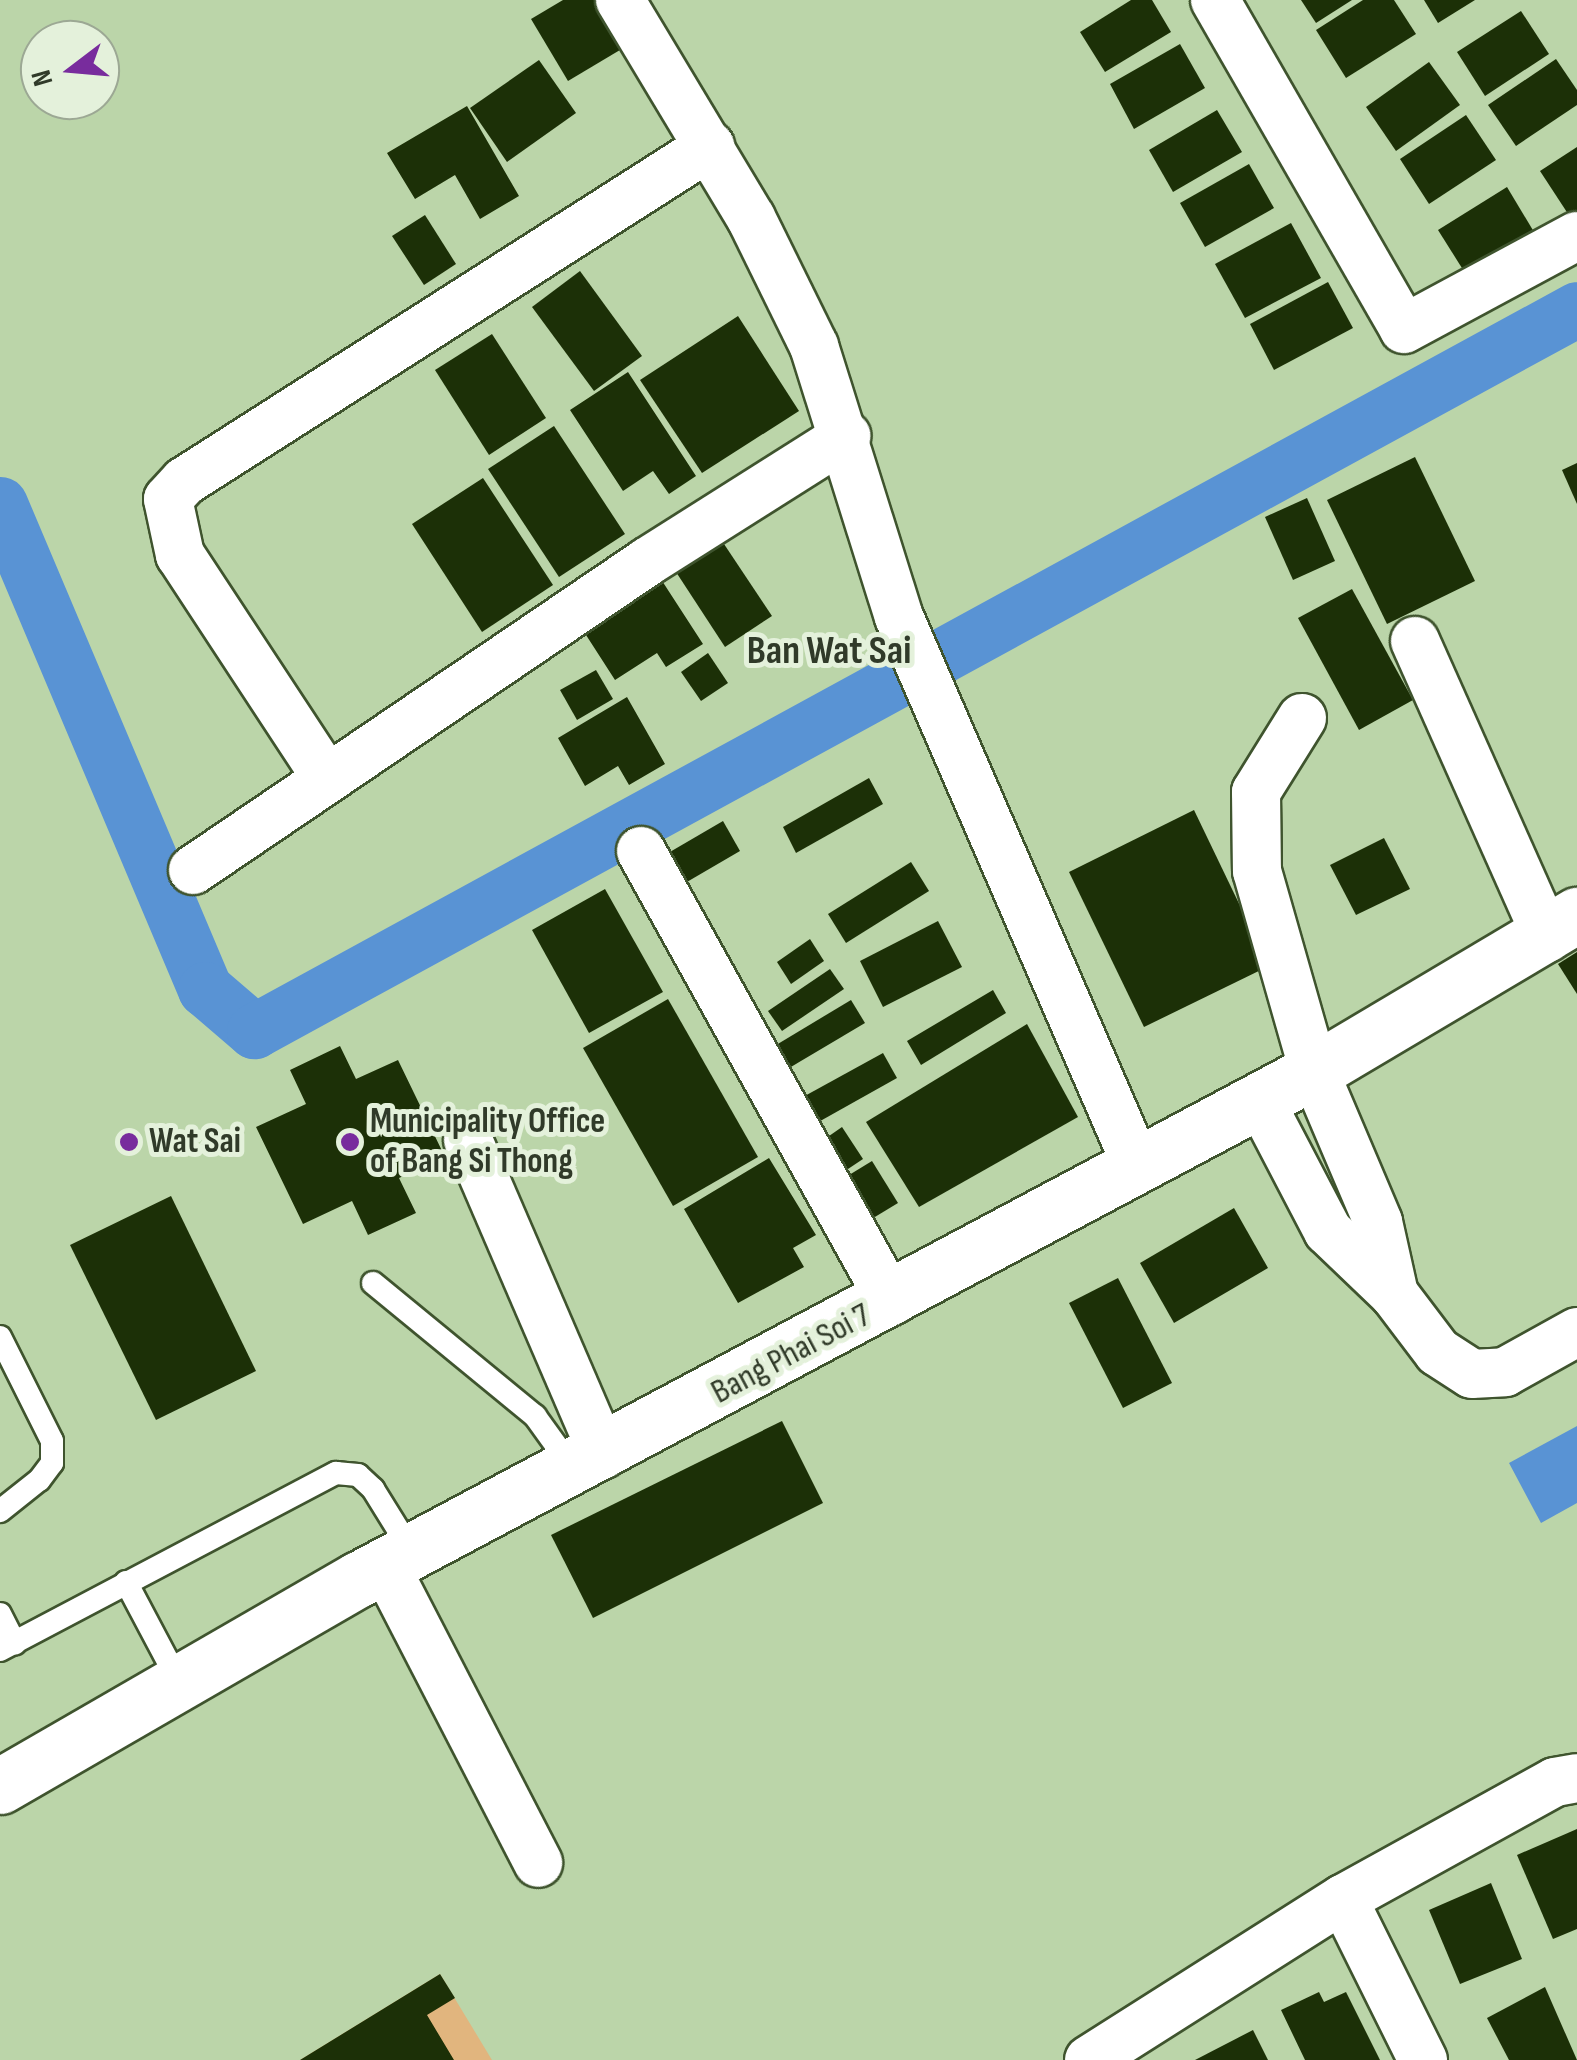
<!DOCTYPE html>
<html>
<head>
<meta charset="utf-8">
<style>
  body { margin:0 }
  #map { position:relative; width:1577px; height:2060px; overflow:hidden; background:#bbd5a9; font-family:"Sofia Sans Condensed",sans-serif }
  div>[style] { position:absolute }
  .green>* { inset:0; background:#e1b57e }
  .water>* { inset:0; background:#5993d4 }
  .canal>* { height:55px; margin:-27.5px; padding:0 27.5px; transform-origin:27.5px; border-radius:27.5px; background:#5993d4 }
  .building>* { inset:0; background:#1c3007 }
  .roads { filter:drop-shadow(2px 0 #3f542e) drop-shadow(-2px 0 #3f542e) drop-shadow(0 2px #3f542e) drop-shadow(0 -2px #3f542e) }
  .service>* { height:22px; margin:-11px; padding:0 11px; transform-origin:11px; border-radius:11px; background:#fff }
  .minor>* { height:48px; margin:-24px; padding:0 24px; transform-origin:24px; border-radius:24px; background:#fff }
  .tertiary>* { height:55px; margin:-27.5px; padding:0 27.5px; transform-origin:27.5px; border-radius:27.5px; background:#fff }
  .dots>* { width:28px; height:28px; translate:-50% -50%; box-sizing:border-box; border:5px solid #e4f1db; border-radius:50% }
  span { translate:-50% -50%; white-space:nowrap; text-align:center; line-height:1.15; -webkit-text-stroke:10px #e4f1db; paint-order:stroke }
  .poi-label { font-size:35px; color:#303a29; font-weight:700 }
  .left { translate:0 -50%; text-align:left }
  .street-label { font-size:35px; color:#303a29 }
  .quarter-label { font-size:40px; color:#303a29; font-weight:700 }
  .north { position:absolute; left:20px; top:20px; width:100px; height:100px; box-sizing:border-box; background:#e4f1db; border:2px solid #9ca894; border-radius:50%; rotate:254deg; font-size:28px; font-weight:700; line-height:40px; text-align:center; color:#303a29 }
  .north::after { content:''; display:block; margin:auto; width:35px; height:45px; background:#782c9d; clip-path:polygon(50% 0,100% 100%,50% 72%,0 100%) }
</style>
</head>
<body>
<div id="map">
  <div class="green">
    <i style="clip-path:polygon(440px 1974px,492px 2060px,300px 2060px)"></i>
  </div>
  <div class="water">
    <i style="clip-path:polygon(1577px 1426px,1577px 1503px,1541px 1523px,1509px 1463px)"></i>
  </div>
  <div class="canal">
    <i style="left:0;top:504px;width:527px;rotate:67.09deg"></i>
    <i style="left:205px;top:989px;width:65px;rotate:40.6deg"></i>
    <i style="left:254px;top:1031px;width:1507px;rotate:-28.62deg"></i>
  </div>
  <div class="building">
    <i style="clip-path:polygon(563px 0,596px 0,625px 47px,568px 81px,531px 19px)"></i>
    <i style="clip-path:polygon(1131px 0,1152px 0,1171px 32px,1105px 72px,1080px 32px)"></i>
    <i style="clip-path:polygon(1301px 0,1352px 0,1316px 23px)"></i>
    <i style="clip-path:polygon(1363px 0,1394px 0,1416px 34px,1346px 78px,1316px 30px)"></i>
    <i style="clip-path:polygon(1424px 0,1475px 0,1438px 23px)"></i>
    <i style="clip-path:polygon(1521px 11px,1549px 54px,1485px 96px,1457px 52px)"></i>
    <i style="clip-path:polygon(1180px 44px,1205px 88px,1134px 129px,1110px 84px)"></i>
    <i style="clip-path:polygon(1556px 59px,1577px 90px,1577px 105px,1516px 146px,1488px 105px)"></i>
    <i style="clip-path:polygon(539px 60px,576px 113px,507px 162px,470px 108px)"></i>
    <i style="clip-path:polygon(1429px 62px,1460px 105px,1396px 151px,1366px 107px)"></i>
    <i style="clip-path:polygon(467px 106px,519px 196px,480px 219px,455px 175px,415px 199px,387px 153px)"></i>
    <i style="clip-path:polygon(1217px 110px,1242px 152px,1173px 192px,1149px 150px)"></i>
    <i style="clip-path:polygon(1466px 115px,1496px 160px,1429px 204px,1400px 159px)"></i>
    <i style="clip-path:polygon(1577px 147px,1577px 221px,1574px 223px,1540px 171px)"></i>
    <i style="clip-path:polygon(1249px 164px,1274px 208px,1205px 247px,1180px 203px)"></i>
    <i style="clip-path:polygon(1507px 187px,1540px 242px,1472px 284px,1438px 230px)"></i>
    <i style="clip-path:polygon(425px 215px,456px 264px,424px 285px,392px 236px)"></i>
    <i style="clip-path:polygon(1291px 223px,1321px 278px,1245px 318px,1215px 264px)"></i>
    <i style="clip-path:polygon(580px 271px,642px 356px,594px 391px,532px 307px)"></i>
    <i style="clip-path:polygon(1328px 282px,1353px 328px,1274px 370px,1250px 324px)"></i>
    <i style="clip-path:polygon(738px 316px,799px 411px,702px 473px,640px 380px)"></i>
    <i style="clip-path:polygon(492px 334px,546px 418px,489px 455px,435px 370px)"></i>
    <i style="clip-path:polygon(628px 372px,696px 476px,669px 494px,653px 471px,623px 491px,570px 410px)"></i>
    <i style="clip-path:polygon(554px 426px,625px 534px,559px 577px,488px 469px)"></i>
    <i style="clip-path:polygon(1415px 457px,1475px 581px,1387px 624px,1327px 500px)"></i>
    <i style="clip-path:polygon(1577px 463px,1577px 504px,1562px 470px)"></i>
    <i style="clip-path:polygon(483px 478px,553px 585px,482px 632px,412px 524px)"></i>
    <i style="clip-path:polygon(1307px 498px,1335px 561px,1293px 580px,1265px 517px)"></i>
    <i style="clip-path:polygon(722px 541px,772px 616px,725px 647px,676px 572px)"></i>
    <i style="clip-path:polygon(655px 570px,703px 644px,666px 667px,657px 653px,615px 680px,577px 621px)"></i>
    <i style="clip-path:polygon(1352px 589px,1413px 700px,1359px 730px,1298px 618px)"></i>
    <i style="clip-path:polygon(708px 653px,728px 683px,701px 701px,681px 672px)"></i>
    <i style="clip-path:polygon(596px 670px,613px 699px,577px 720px,560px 690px)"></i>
    <i style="clip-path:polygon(627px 697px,665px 764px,629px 785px,618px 766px,585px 786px,558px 738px)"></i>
    <i style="clip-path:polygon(869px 778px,883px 804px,796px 853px,783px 827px)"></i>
    <i style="clip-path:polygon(1194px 810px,1269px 966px,1144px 1027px,1069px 872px)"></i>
    <i style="clip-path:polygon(723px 821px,740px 851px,668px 893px,651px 863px)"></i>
    <i style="clip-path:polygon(1384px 838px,1410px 889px,1356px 915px,1330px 865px)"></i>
    <i style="clip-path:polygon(911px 862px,929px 891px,846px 943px,828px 914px)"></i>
    <i style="clip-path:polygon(605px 889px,663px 992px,589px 1033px,532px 930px)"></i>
    <i style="clip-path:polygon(938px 921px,962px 967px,883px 1007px,860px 961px)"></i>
    <i style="clip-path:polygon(810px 939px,824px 961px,791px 984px,777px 962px)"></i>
    <i style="clip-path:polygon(1577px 952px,1577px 994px,1558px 964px)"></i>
    <i style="clip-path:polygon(830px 969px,844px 989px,782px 1031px,768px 1011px)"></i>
    <i style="clip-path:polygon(993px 990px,1006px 1013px,921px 1065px,907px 1041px)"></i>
    <i style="clip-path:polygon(668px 999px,758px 1157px,673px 1206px,583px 1048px)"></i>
    <i style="clip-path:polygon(851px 1000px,865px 1023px,774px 1077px,761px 1054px)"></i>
    <i style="clip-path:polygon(1027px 1024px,1078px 1117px,919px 1207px,866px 1122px)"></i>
    <i style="clip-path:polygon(340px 1046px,356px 1079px,398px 1060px,445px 1157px,399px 1178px,416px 1213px,368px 1235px,352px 1201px,303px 1224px,256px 1127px,306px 1104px,290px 1070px)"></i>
    <i style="clip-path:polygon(883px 1053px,897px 1078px,806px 1129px,792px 1103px)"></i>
    <i style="clip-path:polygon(842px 1127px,863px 1159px,830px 1181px,809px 1150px)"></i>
    <i style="clip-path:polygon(769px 1158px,816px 1235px,793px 1248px,804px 1267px,738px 1303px,684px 1209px)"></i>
    <i style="clip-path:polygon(872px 1161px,898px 1203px,860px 1226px,836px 1183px)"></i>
    <i style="clip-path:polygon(171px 1196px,256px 1371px,156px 1420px,70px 1245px)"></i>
    <i style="clip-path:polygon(1234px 1208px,1268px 1268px,1174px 1323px,1140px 1263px)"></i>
    <i style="clip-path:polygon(1118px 1278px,1172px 1383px,1123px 1408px,1069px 1303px)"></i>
    <i style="clip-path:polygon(782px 1421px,823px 1503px,593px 1618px,551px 1535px)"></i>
    <i style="clip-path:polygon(1577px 1829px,1577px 1929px,1553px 1939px,1517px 1855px)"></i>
    <i style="clip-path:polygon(1491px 1883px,1522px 1959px,1460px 1984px,1429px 1910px)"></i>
    <i style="clip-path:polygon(440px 1974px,455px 1998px,427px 2015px,454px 2060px,300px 2060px)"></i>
    <i style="clip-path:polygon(1545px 1987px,1577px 2060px,1509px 2060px,1487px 2018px)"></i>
    <i style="clip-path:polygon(1319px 1992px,1324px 2002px,1346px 1992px,1380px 2060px,1305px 2060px,1281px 2010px)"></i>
    <i style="clip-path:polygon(1253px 2030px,1268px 2060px,1195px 2060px)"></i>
  </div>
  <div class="roads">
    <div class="service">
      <i style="left:373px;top:1283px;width:210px;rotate:39.4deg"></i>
      <i style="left:535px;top:1416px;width:62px;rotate:54.2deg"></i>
      <i style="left:0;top:1337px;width:116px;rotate:63.4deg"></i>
      <i style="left:52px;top:1441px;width:22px;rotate:90deg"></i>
      <i style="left:52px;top:1463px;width:21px;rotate:127deg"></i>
      <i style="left:39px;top:1480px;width:50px;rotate:141.5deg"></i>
      <i style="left:126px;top:1582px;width:113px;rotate:62.1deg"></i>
      <i style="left:0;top:1614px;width:33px;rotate:63deg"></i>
      <i style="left:0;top:1650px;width:380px;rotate:-27.8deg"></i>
      <i style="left:336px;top:1473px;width:22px;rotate:5deg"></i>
      <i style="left:358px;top:1475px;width:21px;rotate:43deg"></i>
      <i style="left:373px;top:1489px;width:74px;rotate:58.2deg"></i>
    </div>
    <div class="minor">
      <i style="left:620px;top:0;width:254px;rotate:59deg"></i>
      <i style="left:751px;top:218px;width:143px;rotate:63.8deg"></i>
      <i style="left:814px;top:346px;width:284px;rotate:72.6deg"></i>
      <i style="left:899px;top:617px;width:598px;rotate:66.56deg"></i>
      <i style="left:1215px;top:0;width:379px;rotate:60.1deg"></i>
      <i style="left:1404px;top:329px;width:196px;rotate:-28.3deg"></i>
      <i style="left:1415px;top:641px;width:325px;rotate:66deg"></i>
      <i style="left:1302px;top:718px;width:87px;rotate:121.9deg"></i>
      <i style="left:1256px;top:792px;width:79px;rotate:89.3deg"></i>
      <i style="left:1257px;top:871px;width:208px;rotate:74.1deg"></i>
      <i style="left:1314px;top:1071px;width:164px;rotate:67deg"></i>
      <i style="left:1378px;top:1222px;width:74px;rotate:77.5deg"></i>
      <i style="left:326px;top:777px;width:266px;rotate:-123.3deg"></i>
      <i style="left:180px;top:555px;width:57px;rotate:-102.1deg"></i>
      <i style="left:168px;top:499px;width:25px;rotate:-47deg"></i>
      <i style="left:185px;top:481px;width:623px;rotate:-32.54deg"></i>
      <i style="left:641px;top:851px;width:515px;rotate:60.95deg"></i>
      <i style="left:193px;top:870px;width:549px;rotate:-34.15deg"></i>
      <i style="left:647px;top:562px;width:236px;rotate:-32.3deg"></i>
      <i style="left:1259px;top:1099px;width:149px;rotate:62.4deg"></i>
      <i style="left:1328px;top:1231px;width:91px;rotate:43.7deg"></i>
      <i style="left:1394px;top:1294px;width:73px;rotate:52.8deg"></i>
      <i style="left:1438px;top:1352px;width:40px;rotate:32.9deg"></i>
      <i style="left:1472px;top:1374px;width:33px;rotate:-3deg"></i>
      <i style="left:1505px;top:1372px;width:82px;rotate:-29.1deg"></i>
      <i style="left:468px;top:1140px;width:342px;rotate:66.7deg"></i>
      <i style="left:385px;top:1566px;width:334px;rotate:62.7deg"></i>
      <i style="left:1343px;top:1899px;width:180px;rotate:63.6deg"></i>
      <i style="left:1089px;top:2060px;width:301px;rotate:-32.4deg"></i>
      <i style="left:1343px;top:1899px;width:242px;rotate:-28.9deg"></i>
      <i style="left:1555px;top:1782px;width:22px;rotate:-10deg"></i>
    </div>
    <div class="tertiary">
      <i style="left:0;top:1786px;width:414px;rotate:-30deg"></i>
      <i style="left:359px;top:1579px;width:1082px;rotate:-28.01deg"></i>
      <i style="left:1314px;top:1071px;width:306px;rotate:-30.7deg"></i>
    </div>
  </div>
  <div class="dots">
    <i style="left:129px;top:1142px;background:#782c9d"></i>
    <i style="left:350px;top:1142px;background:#782c9d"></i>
  </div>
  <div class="poi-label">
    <span class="left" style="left:370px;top:1142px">Municipality Office<br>of Bang Si Thong</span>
    <span class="left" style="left:149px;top:1142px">Wat Sai</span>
  </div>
  <div class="street-label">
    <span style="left:791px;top:1354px;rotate:-28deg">Bang Phai Soi 7</span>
  </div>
  <div class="quarter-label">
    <span style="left:829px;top:651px">Ban Wat Sai</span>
  </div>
  <div class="north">N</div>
</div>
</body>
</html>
